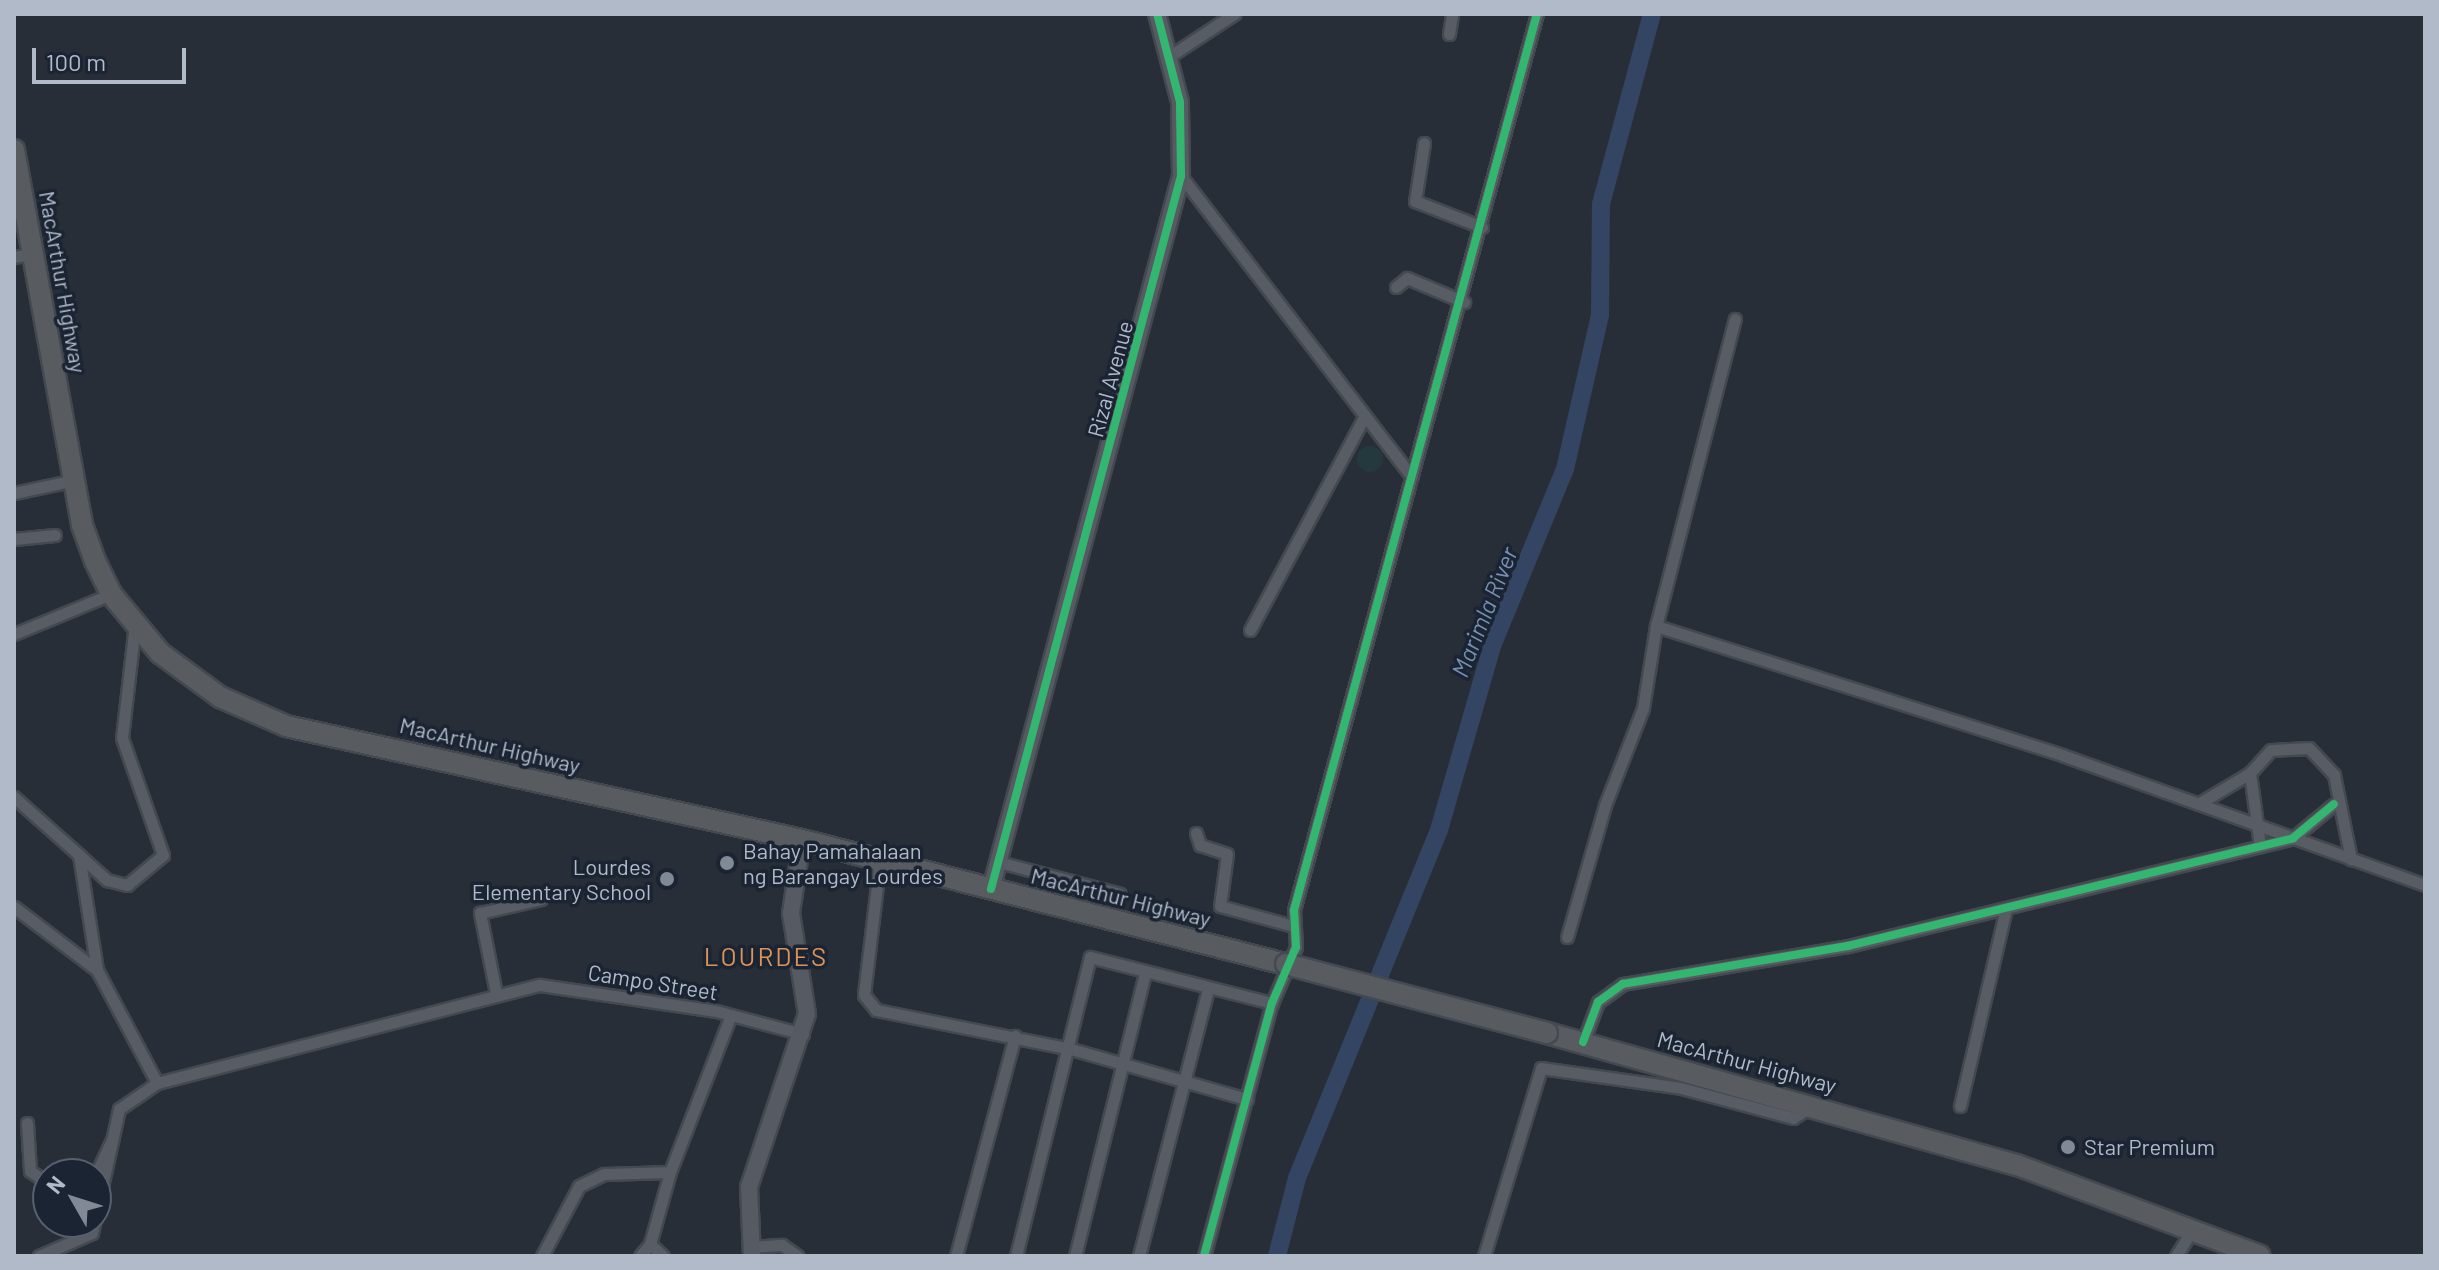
<!DOCTYPE html>
<html>
<head>
<meta charset="utf-8">
<style>
  body { margin:0 }
  #map { position:relative; width:2439px; height:1270px; overflow:hidden; background:#272e38; font-family:Barlow,sans-serif }
  div>[style] { position:absolute }
  .green>* { inset:0; background:#24393d }
  .round { border-radius:50% }
  .river>* { height:18px; margin:-9px; padding:0 9px; transform-origin:9px; border-radius:9px; background:#334562 }
  .roads { filter:drop-shadow(2px 0 #444950) drop-shadow(-2px 0 #444950) drop-shadow(0 2px #444950) drop-shadow(0 -2px #444950) }
  .street>* { height:11px; margin:-5.5px; padding:0 5.5px; transform-origin:5.5px; border-radius:5.5px; background:#585c64 }
  .secondary>* { height:16px; margin:-8px; padding:0 8px; transform-origin:8px; border-radius:8px; background:#565b63 }
  .highway>* { height:20px; margin:-10px; padding:0 10px; transform-origin:10px; border-radius:10px; background:#585b5f }
  .bridges { filter:drop-shadow(2px 0 #444a52) drop-shadow(-2px 0 #444a52) drop-shadow(0 2px #444a52) drop-shadow(0 -2px #444a52) }
  .highway-bridge>* { height:20px; margin:-10px; padding:0 10px; transform-origin:10px; border-radius:10px; background:#585b5f }
  .cycleway>* { height:8px; margin:-4px; padding:0 4px; transform-origin:4px; border-radius:4px; background:#33b770 }
  .dots>* { width:22px; height:22px; translate:-50% -50%; box-sizing:border-box; border:4px solid #1a2432; border-radius:50% }
  span { translate:-50% -50%; white-space:nowrap; text-align:center; line-height:1.15; -webkit-text-stroke:7px #1a2432; paint-order:stroke }
  .street-label { font-size:22px; color:#b1bac9 }
  .poi-label { font-size:22px; color:#b1bac9 }
  .left { translate:0 -50%; text-align:left }
  .right { translate:-100% -50%; text-align:right }
  .water-label { font-size:24px; color:#768fb3; font-style:italic }
  .quarter-label { font-size:26px; color:#dc9459; letter-spacing:2px }
  .frame { position:absolute; inset:0; border:16px solid #b1bac9; pointer-events:none }
  .north { position:absolute; left:32px; top:1158px; width:80px; height:80px; box-sizing:border-box; background:#1a2432; border:2px solid #56606e; border-radius:50%; rotate:309deg; font-size:22px; font-weight:700; line-height:32px; text-align:center; color:#b1bac9 }
  .north::after { content:''; display:block; margin:auto; width:28px; height:36px; background:#818996; clip-path:polygon(50% 0,100% 100%,50% 72%,0 100%) }
  .scale { position:absolute; left:32px; top:48px; width:154px; height:36px; box-sizing:border-box; border:4px solid #b1bac9; border-top:0; padding-left:10px; font-size:24px; line-height:28px; white-space:nowrap; color:#b1bac9; -webkit-text-stroke:6px #1a2432; paint-order:stroke }
</style>
</head>
<body>
<div id="map">
  <div class="green">
    <i class="round" style="left:1357px;top:446px;width:26px;height:26px"></i>
  </div>
  <div class="river">
    <i style="left:1277px;top:1256px;width:81px;rotate:-75.6deg"></i>
    <i style="left:1297px;top:1178px;width:376px;rotate:-67.8deg"></i>
    <i style="left:1439px;top:830px;width:191px;rotate:-73.9deg"></i>
    <i style="left:1492px;top:646px;width:191px;rotate:-67.6deg"></i>
    <i style="left:1565px;top:469px;width:158px;rotate:-77.2deg"></i>
    <i style="left:1600px;top:315px;width:111px;rotate:-89.5deg"></i>
    <i style="left:1601px;top:204px;width:197px;rotate:-75deg"></i>
  </div>
  <div class="roads">
    <div class="street">
      <i style="left:1449px;top:34px;width:20px;rotate:-81deg"></i>
      <i style="left:1170px;top:56px;width:77px;rotate:-33.3deg"></i>
      <i style="left:1424px;top:143px;width:59px;rotate:98.8deg"></i>
      <i style="left:1415px;top:201px;width:72px;rotate:21.2deg"></i>
      <i style="left:1181px;top:176px;width:379px;rotate:52.5deg"></i>
      <i style="left:14px;top:257px;width:20px;rotate:-11deg"></i>
      <i style="left:1396px;top:287px;width:14px;rotate:-39deg"></i>
      <i style="left:1407px;top:278px;width:62px;rotate:22.8deg"></i>
      <i style="left:14px;top:493px;width:62px;rotate:-12deg"></i>
      <i style="left:14px;top:539px;width:41px;rotate:-5.6deg"></i>
      <i style="left:1656px;top:626px;width:426px;rotate:17.6deg"></i>
      <i style="left:2062px;top:755px;width:386px;rotate:19.7deg"></i>
      <i style="left:1250px;top:630px;width:239px;rotate:-61.8deg"></i>
      <i style="left:14px;top:634px;width:105px;rotate:-22.4deg"></i>
      <i style="left:2250px;top:773px;width:74px;rotate:82.2deg"></i>
      <i style="left:14px;top:797px;width:87px;rotate:41.7deg"></i>
      <i style="left:79px;top:855px;width:116px;rotate:81.1deg"></i>
      <i style="left:2198px;top:804px;width:61px;rotate:-30.8deg"></i>
      <i style="left:2250px;top:773px;width:31px;rotate:-48deg"></i>
      <i style="left:2271px;top:750px;width:38px;rotate:-3deg"></i>
      <i style="left:2309px;top:748px;width:37px;rotate:47deg"></i>
      <i style="left:2334px;top:775px;width:86px;rotate:78.6deg"></i>
      <i style="left:1196px;top:833px;width:13px;rotate:72deg"></i>
      <i style="left:1200px;top:845px;width:28px;rotate:18deg"></i>
      <i style="left:1227px;top:854px;width:52px;rotate:97.7deg"></i>
      <i style="left:1220px;top:906px;width:76px;rotate:15.3deg"></i>
      <i style="left:79px;top:855px;width:38px;rotate:42deg"></i>
      <i style="left:107px;top:880px;width:21px;rotate:14deg"></i>
      <i style="left:127px;top:885px;width:47px;rotate:-39.8deg"></i>
      <i style="left:163px;top:855px;width:124px;rotate:-109.3deg"></i>
      <i style="left:122px;top:738px;width:115px;rotate:-83.5deg"></i>
      <i style="left:880px;top:860px;width:136px;rotate:96.8deg"></i>
      <i style="left:864px;top:995px;width:19px;rotate:51deg"></i>
      <i style="left:876px;top:1010px;width:199px;rotate:11.3deg"></i>
      <i style="left:1071px;top:1049px;width:183px;rotate:15.9deg"></i>
      <i style="left:999px;top:862px;width:125px;rotate:14.8deg"></i>
      <i style="left:14px;top:907px;width:104px;rotate:37.2deg"></i>
      <i style="left:97px;top:970px;width:128px;rotate:62deg"></i>
      <i style="left:157px;top:1083px;width:46px;rotate:145.6deg"></i>
      <i style="left:119px;top:1109px;width:127px;rotate:102.3deg"></i>
      <i style="left:92px;top:1233px;width:58px;rotate:156.5deg"></i>
      <i style="left:1567px;top:937px;width:137px;rotate:-73.9deg"></i>
      <i style="left:1605px;top:805px;width:104px;rotate:-68.6deg"></i>
      <i style="left:1643px;top:708px;width:83px;rotate:-81deg"></i>
      <i style="left:1656px;top:626px;width:317px;rotate:-75.6deg"></i>
      <i style="left:496px;top:993px;width:82px;rotate:-101.3deg"></i>
      <i style="left:480px;top:913px;width:63px;rotate:-12.9deg"></i>
      <i style="left:1583px;top:1042px;width:43px;rotate:-69.4deg"></i>
      <i style="left:1598px;top:1002px;width:31px;rotate:-36deg"></i>
      <i style="left:1623px;top:984px;width:228px;rotate:-9.6deg"></i>
      <i style="left:1848px;top:946px;width:458px;rotate:-13.6deg"></i>
      <i style="left:2293px;top:838px;width:53px;rotate:-39.7deg"></i>
      <i style="left:157px;top:1083px;width:395px;rotate:-14.4deg"></i>
      <i style="left:540px;top:985px;width:178px;rotate:8.4deg"></i>
      <i style="left:716px;top:1011px;width:90px;rotate:14.8deg"></i>
      <i style="left:1960px;top:1106px;width:202px;rotate:-76.9deg"></i>
      <i style="left:27px;top:1123px;width:48px;rotate:86.4deg"></i>
      <i style="left:30px;top:1171px;width:22px;rotate:34deg"></i>
      <i style="left:96px;top:1174px;width:40px;rotate:-65deg"></i>
      <i style="left:751px;top:1247px;width:31px;rotate:-4deg"></i>
      <i style="left:782px;top:1245px;width:19px;rotate:35deg"></i>
      <i style="left:542px;top:1256px;width:79px;rotate:-62.1deg"></i>
      <i style="left:579px;top:1186px;width:28px;rotate:-26deg"></i>
      <i style="left:604px;top:1174px;width:66px;rotate:-1.7deg"></i>
      <i style="left:640px;top:1256px;width:16px;rotate:-50deg"></i>
      <i style="left:663px;top:1256px;width:18px;rotate:-137deg"></i>
      <i style="left:650px;top:1244px;width:75px;rotate:-74.5deg"></i>
      <i style="left:670px;top:1172px;width:168px;rotate:-68.8deg"></i>
      <i style="left:956px;top:1256px;width:228px;rotate:-75deg"></i>
      <i style="left:1016px;top:1256px;width:308px;rotate:-76.1deg"></i>
      <i style="left:1090px;top:957px;width:188px;rotate:14.2deg"></i>
      <i style="left:1075px;top:1256px;width:292px;rotate:-76.1deg"></i>
      <i style="left:1139px;top:1256px;width:276px;rotate:-75.5deg"></i>
      <i style="left:1204px;top:1256px;width:262px;rotate:-75deg"></i>
      <i style="left:1272px;top:1003px;width:61px;rotate:-66.8deg"></i>
      <i style="left:1296px;top:947px;width:37px;rotate:-93deg"></i>
      <i style="left:1294px;top:910px;width:928px;rotate:-74.83deg"></i>
      <i style="left:1484px;top:1256px;width:196px;rotate:-73.1deg"></i>
      <i style="left:1541px;top:1068px;width:141px;rotate:8.1deg"></i>
      <i style="left:1681px;top:1088px;width:116px;rotate:15deg"></i>
      <i style="left:1793px;top:1118px;width:20px;rotate:-33deg"></i>
      <i style="left:2176px;top:1256px;width:32px;rotate:-58deg"></i>
    </div>
    <div class="secondary">
      <i style="left:991px;top:889px;width:738px;rotate:-75.08deg"></i>
      <i style="left:1181px;top:176px;width:74px;rotate:-90.8deg"></i>
      <i style="left:1180px;top:102px;width:91px;rotate:-104.6deg"></i>
      <i style="left:752px;top:1256px;width:69px;rotate:-92.5deg"></i>
      <i style="left:749px;top:1187px;width:182px;rotate:-71.5deg"></i>
      <i style="left:807px;top:1014px;width:102px;rotate:-99deg"></i>
      <i style="left:791px;top:913px;width:74px;rotate:-81.4deg"></i>
    </div>
    <div class="highway">
      <i style="left:14px;top:150px;width:381px;rotate:79.7deg"></i>
      <i style="left:82px;top:525px;width:38px;rotate:70deg"></i>
      <i style="left:95px;top:561px;width:37px;rotate:64deg"></i>
      <i style="left:111px;top:594px;width:77px;rotate:50.3deg"></i>
      <i style="left:160px;top:653px;width:74px;rotate:36.3deg"></i>
      <i style="left:220px;top:697px;width:72px;rotate:23.7deg"></i>
      <i style="left:286px;top:726px;width:528px;rotate:12.46deg"></i>
      <i style="left:802px;top:840px;width:500px;rotate:14.4deg"></i>
      <i style="left:1547px;top:1033px;width:488px;rotate:15.7deg"></i>
      <i style="left:2017px;top:1165px;width:259px;rotate:20.5deg"></i>
    </div>
  </div>
  <div class="bridges">
    <div class="highway-bridge">
      <i style="left:1286px;top:964px;width:270px;rotate:14.8deg"></i>
    </div>
  </div>
  <div class="cycleway">
    <i style="left:991px;top:889px;width:738px;rotate:-75.08deg"></i>
    <i style="left:1181px;top:176px;width:74px;rotate:-90.8deg"></i>
    <i style="left:1180px;top:102px;width:91px;rotate:-104.6deg"></i>
    <i style="left:1583px;top:1042px;width:43px;rotate:-69.4deg"></i>
    <i style="left:1598px;top:1002px;width:31px;rotate:-36deg"></i>
    <i style="left:1623px;top:984px;width:228px;rotate:-9.6deg"></i>
    <i style="left:1848px;top:946px;width:458px;rotate:-13.6deg"></i>
    <i style="left:2293px;top:838px;width:53px;rotate:-39.7deg"></i>
    <i style="left:1204px;top:1256px;width:262px;rotate:-75deg"></i>
    <i style="left:1272px;top:1003px;width:61px;rotate:-66.8deg"></i>
    <i style="left:1296px;top:947px;width:37px;rotate:-93deg"></i>
    <i style="left:1294px;top:910px;width:928px;rotate:-74.83deg"></i>
  </div>
  <div class="dots">
    <i style="left:727px;top:863px;background:#818996"></i>
    <i style="left:667px;top:879px;background:#818996"></i>
    <i style="left:2068px;top:1147px;background:#818996"></i>
  </div>
  <div class="street-label">
    <span style="left:63px;top:282px;rotate:80deg">MacArthur Highway</span>
    <span style="left:1110px;top:379px;rotate:-75deg">Rizal Avenue</span>
    <span style="left:490px;top:745px;rotate:13deg">MacArthur Highway</span>
    <span style="left:1121px;top:897px;rotate:14deg">MacArthur Highway</span>
    <span style="left:653px;top:982px;rotate:9deg">Campo Street</span>
    <span style="left:1747px;top:1062px;rotate:15deg">MacArthur Highway</span>
  </div>
  <div class="poi-label">
    <span class="left" style="left:743px;top:863px">Bahay Pamahalaan<br>ng Barangay Lourdes</span>
    <span class="right" style="left:651px;top:879px">Lourdes<br>Elementary School</span>
    <span class="left" style="left:2084px;top:1147px">Star Premium</span>
  </div>
  <div class="water-label">
    <span style="left:1484px;top:612px;rotate:-68deg">Marimla River</span>
  </div>
  <div class="quarter-label">
    <span style="left:766px;top:956px">LOURDES</span>
  </div>
  <div class="frame"></div>
  <div class="north">N</div>
  <div class="scale">100 m</div>
</div>
</body>
</html>
